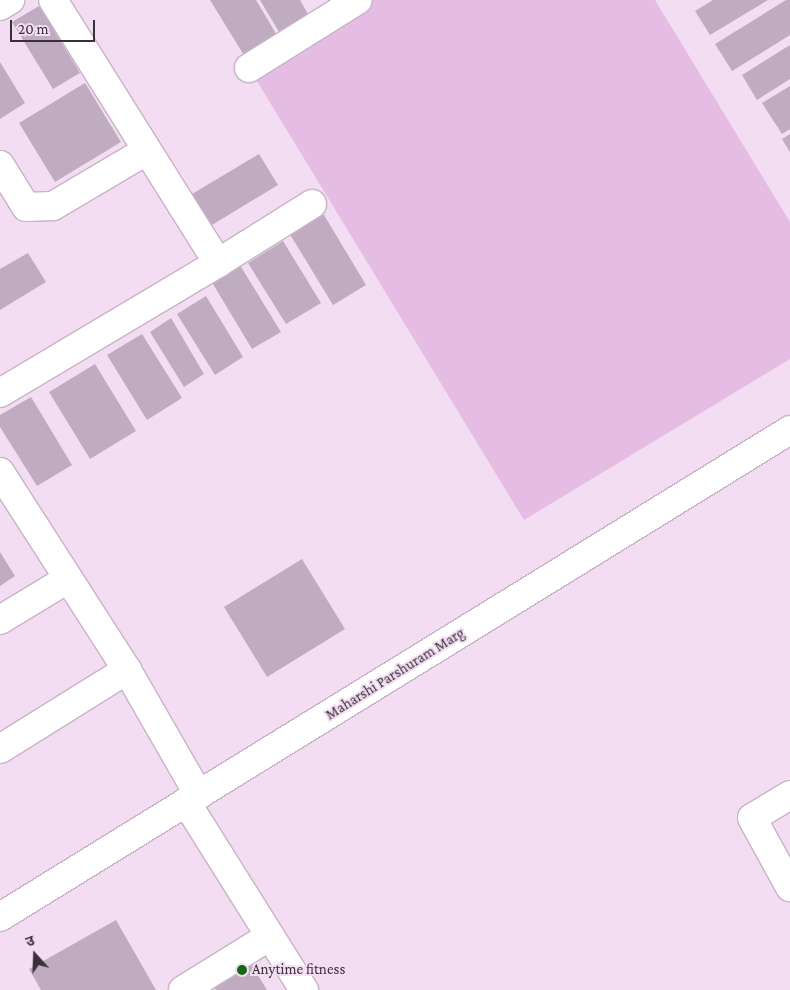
<!DOCTYPE html>
<html>
<head>
<meta charset="utf-8">
<style>
  body { margin:0 }
  #map { position:relative; width:790px; height:990px; overflow:hidden; background:#f3ddf2; font-family:"Crimson Pro","Noto Sans Devanagari",serif }
  div>[style] { position:absolute }
  .green>* { inset:0; background:#e5bde4 }
  .building>* { inset:0; background:#c0acc0 }
  .roads { filter:drop-shadow(1px 0 #c8b3c7) drop-shadow(-1px 0 #c8b3c7) drop-shadow(0 1px #c8b3c7) drop-shadow(0 -1px #c8b3c7) }
  .minor>* { height:28px; margin:-14px; padding:0 14px; transform-origin:14px; border-radius:14px; background:#fff }
  .tertiary>* { height:28px; margin:-14px; padding:0 14px; transform-origin:14px; border-radius:14px; background:#fff }
  .dots>* { width:14px; height:14px; translate:-50% -50%; box-sizing:border-box; border:2px solid #f3ddf2; border-radius:50% }
  span { translate:-50% -50%; white-space:nowrap; text-align:center; line-height:1.15; -webkit-text-stroke:4px #f3ddf2; paint-order:stroke }
  .street-label { font-size:15px; color:#393039 }
  .poi-label { font-size:15px; color:#393039 }
  .left { translate:0 -50%; text-align:left }
  .north { position:absolute; left:10px; top:930px; width:50px; height:50px; -webkit-text-stroke:4px #f3ddf2; paint-order:stroke; rotate:340deg; font-size:14px; font-weight:700; line-height:20px; text-align:center; color:#393039 }
  .north::after { content:''; display:block; margin:auto; width:18px; height:22px; background:#393039; clip-path:polygon(50% 0,100% 100%,50% 72%,0 100%) }
  .scale { position:absolute; left:10px; top:20px; width:85px; height:22px; box-sizing:border-box; border:2px solid #393039; border-top:0; padding-left:6px; font-size:15px; line-height:18px; white-space:nowrap; color:#393039; -webkit-text-stroke:4px #f3ddf2; paint-order:stroke }
</style>
</head>
<body>
<div id="map">
  <div class="green">
    <i style="clip-path:polygon(361px 0,655px 0,790px 222px,790px 359px,524px 520px,249px 68px)"></i>
  </div>
  <div class="building">
    <i style="clip-path:polygon(210px 0,256px 0,278px 37px,245px 57px)"></i>
    <i style="clip-path:polygon(260px 0,300px 0,308px 14px,279px 32px)"></i>
    <i style="clip-path:polygon(713px 0,768px 0,710px 35px,695px 11px)"></i>
    <i style="clip-path:polygon(786px 0,790px 0,790px 35px,732px 71px,715px 44px)"></i>
    <i style="clip-path:polygon(39px 6px,80px 73px,53px 89px,12px 22px)"></i>
    <i style="clip-path:polygon(790px 45px,790px 79px,757px 100px,742px 75px)"></i>
    <i style="clip-path:polygon(0 62px,25px 103px,0 119px)"></i>
    <i style="clip-path:polygon(85px 83px,121px 142px,55px 182px,19px 123px)"></i>
    <i style="clip-path:polygon(790px 86px,790px 129px,782px 134px,762px 103px)"></i>
    <i style="clip-path:polygon(790px 134px,790px 152px,782px 139px)"></i>
    <i style="clip-path:polygon(259px 154px,278px 185px,207px 228px,187px 197px)"></i>
    <i style="clip-path:polygon(321px 210px,366px 285px,333px 305px,288px 231px)"></i>
    <i style="clip-path:polygon(283px 241px,321px 303px,286px 324px,248px 263px)"></i>
    <i style="clip-path:polygon(28px 253px,46px 282px,0 310px,0 269px)"></i>
    <i style="clip-path:polygon(238px 262px,281px 332px,252px 349px,210px 279px)"></i>
    <i style="clip-path:polygon(206px 296px,243px 357px,215px 375px,177px 314px)"></i>
    <i style="clip-path:polygon(171px 318px,204px 374px,184px 387px,150px 332px)"></i>
    <i style="clip-path:polygon(142px 334px,182px 398px,147px 420px,107px 355px)"></i>
    <i style="clip-path:polygon(95px 364px,136px 431px,90px 459px,49px 392px)"></i>
    <i style="clip-path:polygon(31px 397px,72px 465px,37px 486px,0 427px,0 415px)"></i>
    <i style="clip-path:polygon(0 552px,15px 576px,0 586px)"></i>
    <i style="clip-path:polygon(302px 559px,345px 629px,267px 677px,224px 607px)"></i>
    <i style="clip-path:polygon(116px 920px,156px 990px,41px 990px,29px 969px)"></i>
    <i style="clip-path:polygon(248px 959px,267px 990px,216px 990px,211px 981px)"></i>
  </div>
  <div class="roads">
    <div class="minor">
      <i style="left:0;top:6px;width:12px;rotate:-31deg"></i>
      <i style="left:249px;top:68px;width:128px;rotate:-32deg"></i>
      <i style="left:0;top:165px;width:49px;rotate:58.2deg"></i>
      <i style="left:26px;top:207px;width:27px;rotate:-2deg"></i>
      <i style="left:53px;top:206px;width:108px;rotate:-30.6deg"></i>
      <i style="left:218px;top:263px;width:111px;rotate:-32.1deg"></i>
      <i style="left:0;top:393px;width:254px;rotate:-30.8deg"></i>
      <i style="left:218px;top:263px;width:310px;rotate:-122.1deg"></i>
      <i style="left:0;top:620px;width:77px;rotate:-31.2deg"></i>
      <i style="left:0;top:749px;width:150px;rotate:-31.9deg"></i>
      <i style="left:790px;top:795px;width:44px;rotate:148.8deg"></i>
      <i style="left:752px;top:818px;width:79px;rotate:61.2deg"></i>
      <i style="left:183px;top:990px;width:102px;rotate:-31.8deg"></i>
    </div>
    <div class="tertiary">
      <i style="left:0;top:472px;width:235px;rotate:57.3deg"></i>
      <i style="left:127px;top:670px;width:144px;rotate:60.1deg"></i>
      <i style="left:186px;top:802px;width:222px;rotate:57.9deg"></i>
      <i style="left:0;top:917px;width:928px;rotate:-31.65deg"></i>
    </div>
  </div>
  <div class="dots">
    <i style="left:242px;top:970px;background:#116a13"></i>
  </div>
  <div class="street-label">
    <span style="left:395px;top:674px;rotate:-32deg">Maharshi Parshuram Marg</span>
  </div>
  <div class="poi-label">
    <span class="left" style="left:252px;top:970px">Anytime fitness</span>
  </div>
  <div class="north">उ</div>
  <div class="scale">20 m</div>
</div>
</body>
</html>
